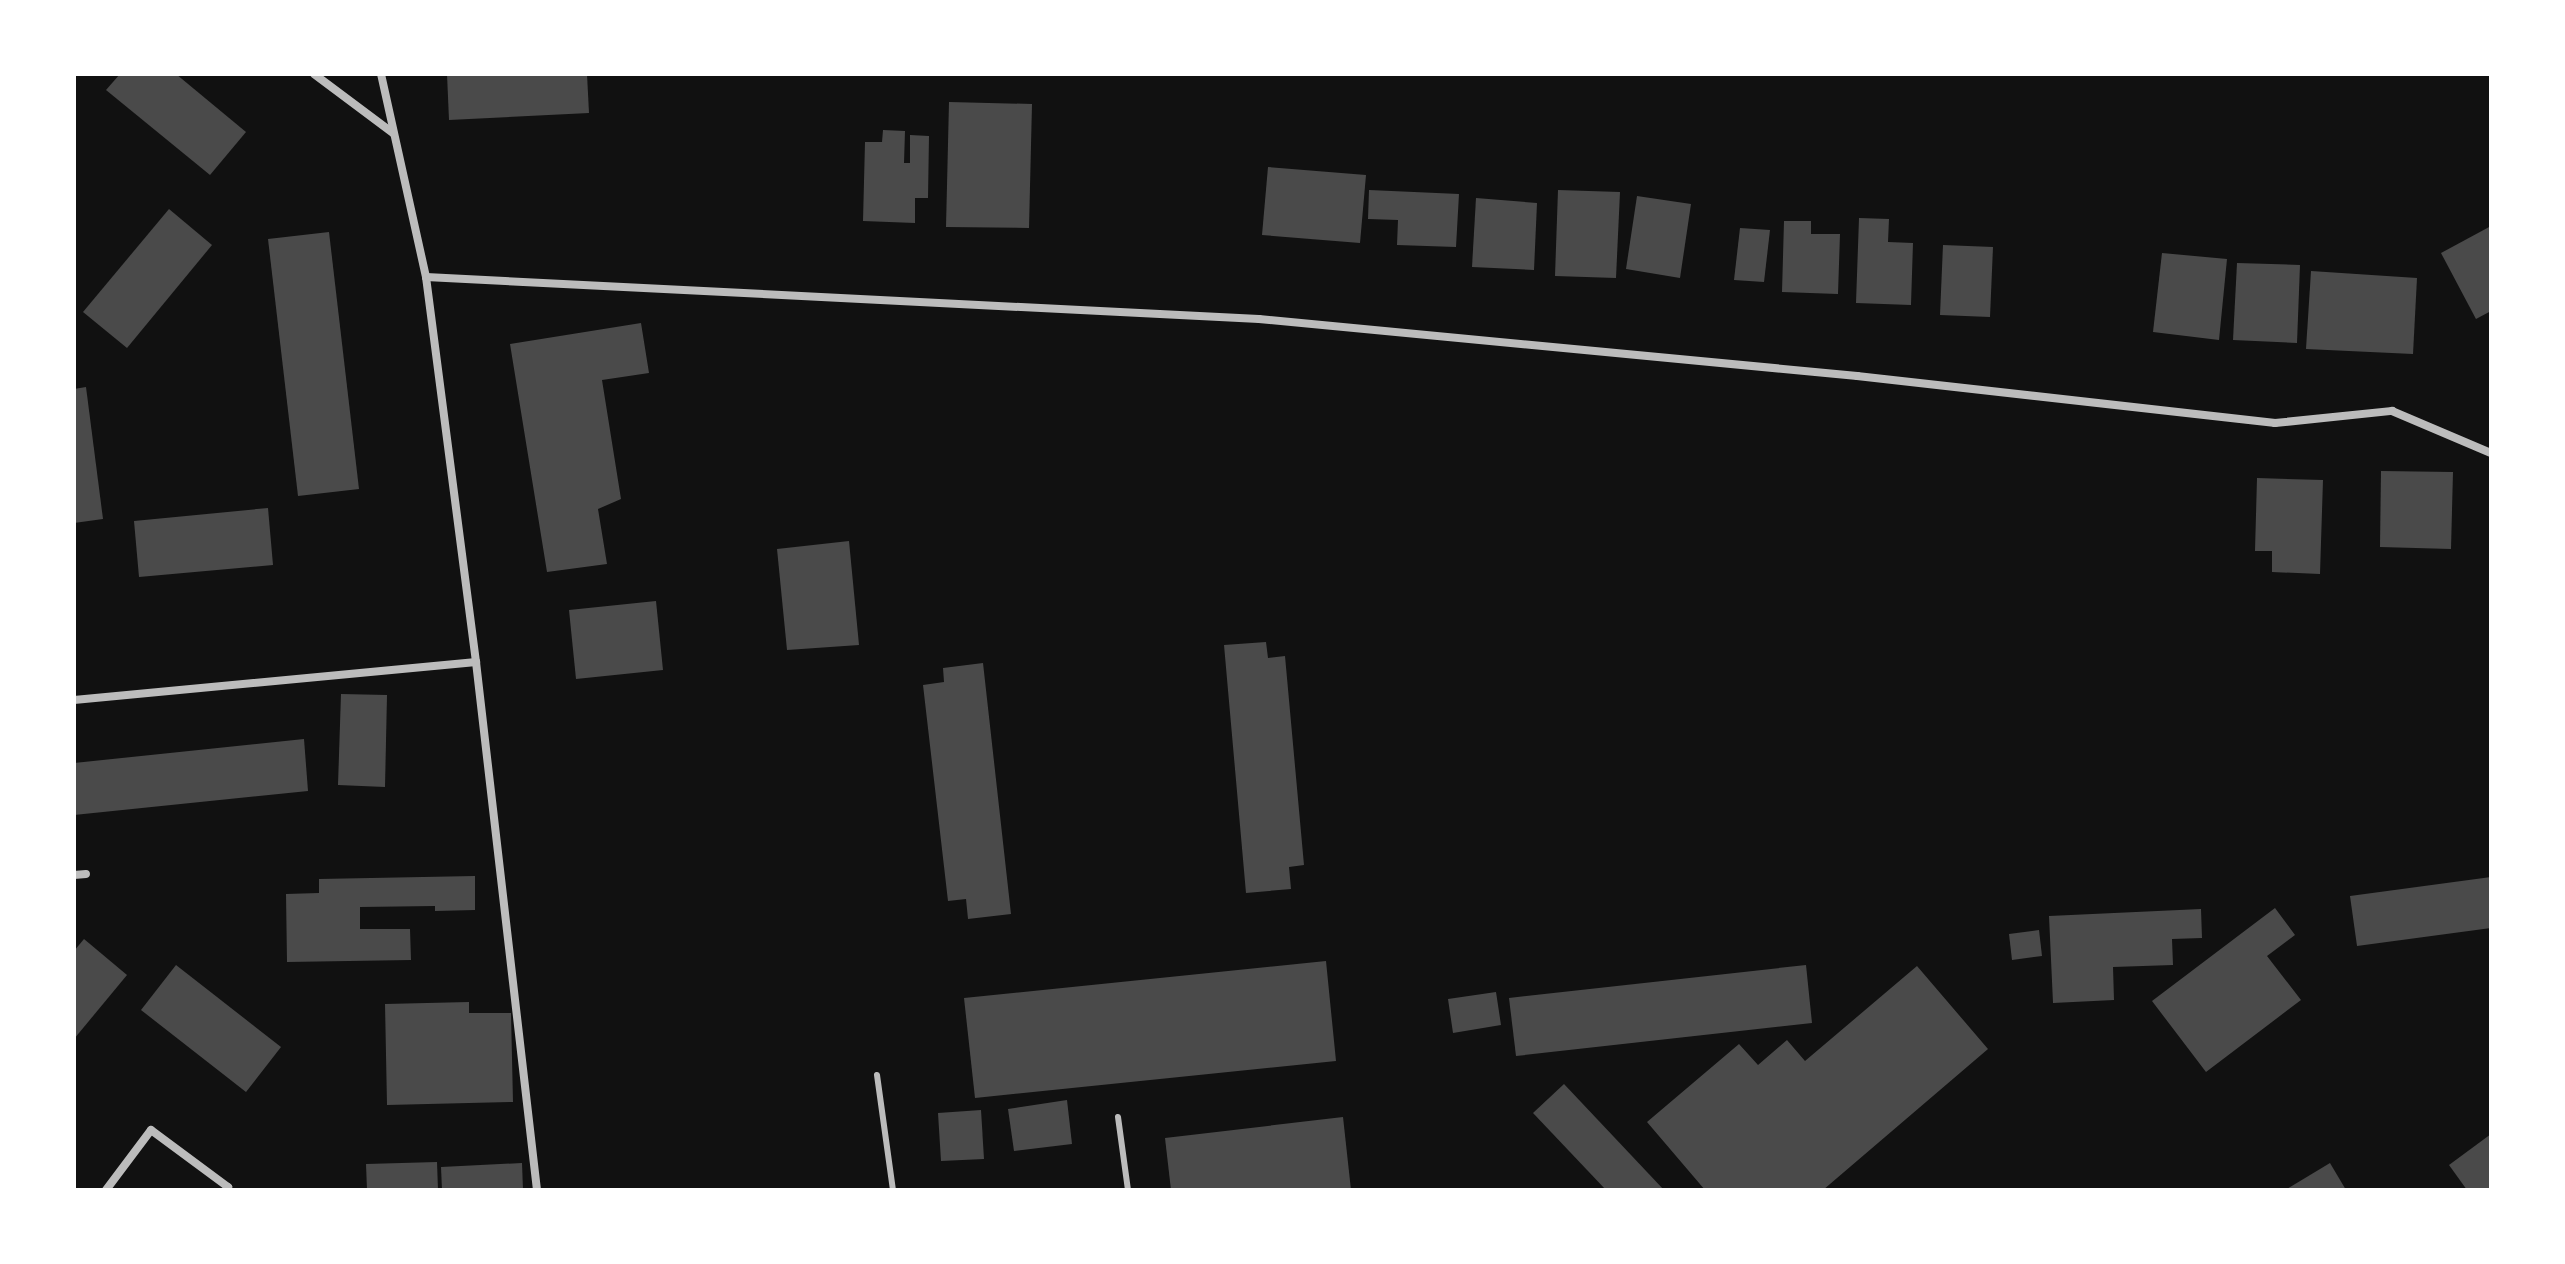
<!DOCTYPE html>
<html>
<head>
<meta charset="utf-8">
<style>
  body { margin:0 }
  #map { position:relative; width:2565px; height:1264px; overflow:hidden; background:#111; font-family:"Source Sans 3",sans-serif }
  div>[style] { position:absolute }
  .building>* { inset:0; background:#4a4a4a }
  .service>* { height:6px; margin:-3px; padding:0 3px; transform-origin:3px; border-radius:3px; background:#bcbcbc }
  .minor>* { height:8px; margin:-4px; padding:0 4px; transform-origin:4px; border-radius:4px; background:#bcbcbc }
  span { translate:-50% -50%; white-space:nowrap; text-align:center; line-height:1.15; -webkit-text-stroke:8px #fff; paint-order:stroke }
  .frame { position:absolute; inset:0; border:76px solid #fff; pointer-events:none }
</style>
</head>
<body>
<div id="map">
  <div class="building">
    <i style="clip-path:polygon(120px 74px,176px 74px,246px 132px,210px 175px,106px 90px)"></i>
    <i style="clip-path:polygon(447px 74px,587px 74px,589px 113px,449px 120px)"></i>
    <i style="clip-path:polygon(949px 102px,1032px 104px,1029px 228px,946px 227px)"></i>
    <i style="clip-path:polygon(883px 130px,905px 131px,904px 163px,910px 163px,910px 135px,929px 136px,928px 198px,915px 198px,915px 223px,863px 221px,865px 142px,882px 142px)"></i>
    <i style="clip-path:polygon(1268px 167px,1366px 175px,1360px 243px,1262px 235px)"></i>
    <i style="clip-path:polygon(1369px 190px,1459px 194px,1456px 247px,1397px 245px,1398px 220px,1368px 219px)"></i>
    <i style="clip-path:polygon(1558px 190px,1620px 192px,1616px 278px,1555px 276px)"></i>
    <i style="clip-path:polygon(1637px 196px,1691px 204px,1680px 278px,1626px 269px)"></i>
    <i style="clip-path:polygon(1476px 198px,1537px 203px,1534px 270px,1472px 267px)"></i>
    <i style="clip-path:polygon(169px 209px,212px 245px,127px 348px,83px 312px)"></i>
    <i style="clip-path:polygon(1859px 218px,1889px 219px,1888px 242px,1913px 243px,1911px 305px,1856px 303px)"></i>
    <i style="clip-path:polygon(1784px 221px,1811px 221px,1811px 234px,1840px 234px,1838px 294px,1782px 292px)"></i>
    <i style="clip-path:polygon(2491px 226px,2491px 311px,2476px 319px,2441px 253px)"></i>
    <i style="clip-path:polygon(1740px 228px,1770px 230px,1764px 282px,1734px 280px)"></i>
    <i style="clip-path:polygon(329px 232px,359px 489px,298px 496px,268px 239px)"></i>
    <i style="clip-path:polygon(1943px 245px,1993px 247px,1990px 317px,1940px 315px)"></i>
    <i style="clip-path:polygon(2162px 253px,2227px 259px,2219px 340px,2153px 332px)"></i>
    <i style="clip-path:polygon(2237px 263px,2300px 265px,2297px 343px,2233px 340px)"></i>
    <i style="clip-path:polygon(2311px 271px,2417px 278px,2413px 354px,2306px 349px)"></i>
    <i style="clip-path:polygon(641px 323px,649px 373px,602px 380px,621px 499px,598px 509px,607px 564px,547px 572px,510px 344px)"></i>
    <i style="clip-path:polygon(86px 387px,103px 519px,74px 523px,74px 389px)"></i>
    <i style="clip-path:polygon(2381px 471px,2453px 472px,2451px 549px,2380px 547px)"></i>
    <i style="clip-path:polygon(2257px 478px,2323px 480px,2320px 574px,2272px 572px,2272px 551px,2255px 551px)"></i>
    <i style="clip-path:polygon(268px 508px,273px 565px,139px 577px,134px 521px)"></i>
    <i style="clip-path:polygon(849px 541px,859px 645px,787px 650px,777px 549px)"></i>
    <i style="clip-path:polygon(656px 601px,663px 670px,576px 679px,569px 610px)"></i>
    <i style="clip-path:polygon(1266px 642px,1268px 658px,1285px 656px,1304px 865px,1289px 867px,1291px 889px,1246px 893px,1224px 645px)"></i>
    <i style="clip-path:polygon(983px 663px,1011px 914px,968px 919px,966px 899px,948px 901px,923px 685px,944px 682px,943px 668px)"></i>
    <i style="clip-path:polygon(341px 694px,387px 695px,385px 787px,338px 785px)"></i>
    <i style="clip-path:polygon(304px 739px,308px 791px,74px 815px,74px 763px)"></i>
    <i style="clip-path:polygon(475px 876px,475px 910px,435px 911px,435px 906px,360px 907px,360px 929px,410px 929px,411px 960px,287px 962px,286px 894px,319px 893px,319px 879px)"></i>
    <i style="clip-path:polygon(2491px 877px,2491px 928px,2357px 946px,2350px 896px)"></i>
    <i style="clip-path:polygon(2275px 908px,2295px 935px,2267px 956px,2301px 1000px,2206px 1072px,2152px 1001px)"></i>
    <i style="clip-path:polygon(2201px 909px,2202px 938px,2172px 939px,2173px 965px,2113px 967px,2114px 1000px,2053px 1003px,2049px 916px)"></i>
    <i style="clip-path:polygon(2039px 930px,2042px 956px,2012px 960px,2009px 934px)"></i>
    <i style="clip-path:polygon(84px 939px,127px 975px,74px 1039px,74px 951px)"></i>
    <i style="clip-path:polygon(1326px 961px,1336px 1061px,975px 1098px,964px 998px)"></i>
    <i style="clip-path:polygon(176px 965px,281px 1047px,246px 1092px,141px 1010px)"></i>
    <i style="clip-path:polygon(1806px 965px,1812px 1023px,1516px 1056px,1509px 998px)"></i>
    <i style="clip-path:polygon(1917px 966px,1988px 1049px,1823px 1190px,1705px 1190px,1647px 1122px,1739px 1044px,1758px 1065px,1787px 1040px,1805px 1061px)"></i>
    <i style="clip-path:polygon(1496px 992px,1501px 1025px,1453px 1033px,1448px 999px)"></i>
    <i style="clip-path:polygon(469px 1002px,469px 1013px,511px 1013px,513px 1102px,387px 1105px,385px 1004px)"></i>
    <i style="clip-path:polygon(1564px 1084px,1664px 1190px,1606px 1190px,1533px 1113px)"></i>
    <i style="clip-path:polygon(1067px 1100px,1072px 1144px,1014px 1151px,1008px 1109px)"></i>
    <i style="clip-path:polygon(981px 1110px,984px 1159px,941px 1161px,938px 1113px)"></i>
    <i style="clip-path:polygon(1343px 1117px,1351px 1190px,1171px 1190px,1165px 1138px)"></i>
    <i style="clip-path:polygon(2491px 1134px,2491px 1190px,2467px 1190px,2449px 1165px)"></i>
    <i style="clip-path:polygon(437px 1162px,438px 1190px,367px 1190px,366px 1164px)"></i>
    <i style="clip-path:polygon(522px 1163px,523px 1190px,442px 1190px,441px 1167px)"></i>
    <i style="clip-path:polygon(2330px 1163px,2346px 1190px,2285px 1190px)"></i>
  </div>
  <div class="service">
    <i style="left:877px;top:1075px;width:116px;rotate:82.1deg"></i>
    <i style="left:1118px;top:1117px;width:74px;rotate:82.2deg"></i>
  </div>
  <div class="minor">
    <i style="left:314px;top:74px;width:99px;rotate:36.8deg"></i>
    <i style="left:381px;top:74px;width:208px;rotate:77.5deg"></i>
    <i style="left:426px;top:277px;width:388px;rotate:82.6deg"></i>
    <i style="left:476px;top:662px;width:532px;rotate:83.41deg"></i>
    <i style="left:426px;top:277px;width:834px;rotate:2.89deg"></i>
    <i style="left:1259px;top:319px;width:601px;rotate:5.44deg"></i>
    <i style="left:1857px;top:376px;width:421px;rotate:6.4deg"></i>
    <i style="left:2275px;top:423px;width:118px;rotate:-5.9deg"></i>
    <i style="left:2392px;top:411px;width:108px;rotate:23deg"></i>
    <i style="left:74px;top:700px;width:404px;rotate:-5.4deg"></i>
    <i style="left:74px;top:875px;width:12px;rotate:-5deg"></i>
    <i style="left:106px;top:1190px;width:75px;rotate:-53.1deg"></i>
    <i style="left:151px;top:1130px;width:96px;rotate:36.5deg"></i>
    <i style="left:228px;top:1187px;width:4px;rotate:124deg"></i>
  </div>
  <div class="frame"></div>
</div>
</body>
</html>
